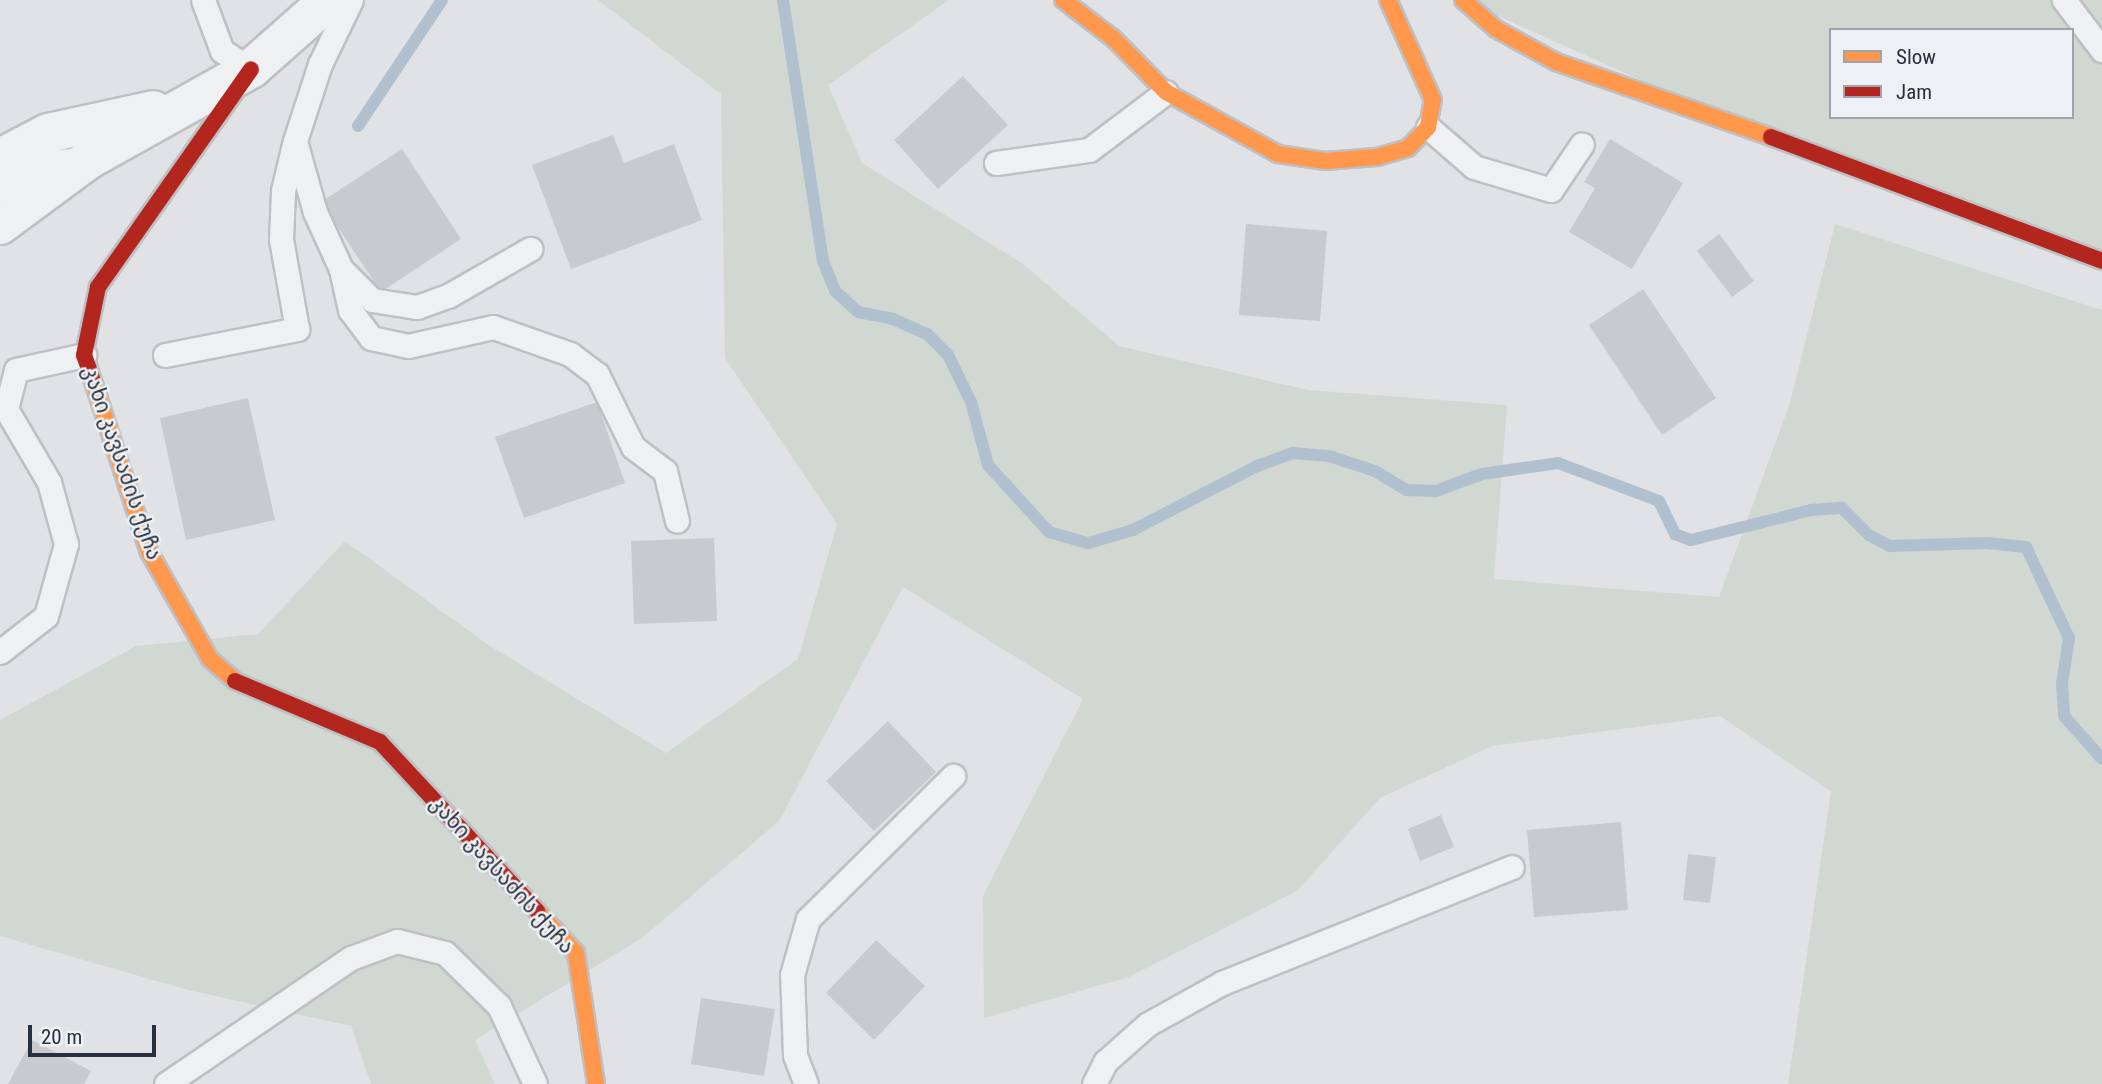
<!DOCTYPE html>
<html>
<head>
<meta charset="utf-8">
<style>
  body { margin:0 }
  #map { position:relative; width:2102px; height:1084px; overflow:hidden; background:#e0e2e5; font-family:"Roboto Condensed","Noto Sans Georgian",sans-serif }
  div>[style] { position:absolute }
  .green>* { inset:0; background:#d1d8d1 }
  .stream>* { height:12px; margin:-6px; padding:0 6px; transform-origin:6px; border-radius:6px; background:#b0c0cf }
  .building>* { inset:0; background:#c8cacd }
  .roads { filter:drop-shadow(2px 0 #bec0c3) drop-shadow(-2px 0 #bec0c3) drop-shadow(0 2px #bec0c3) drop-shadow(0 -2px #bec0c3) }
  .lane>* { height:23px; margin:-11.5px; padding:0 11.5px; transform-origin:11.5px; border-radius:11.5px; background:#eff0f2 }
  .street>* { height:38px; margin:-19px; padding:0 19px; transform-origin:19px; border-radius:19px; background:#eff0f2 }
  .slow>* { height:16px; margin:-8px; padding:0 8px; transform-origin:8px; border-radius:8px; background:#ff974d }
  .jam>* { height:16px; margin:-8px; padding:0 8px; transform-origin:8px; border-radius:8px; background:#b3261e }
  span { translate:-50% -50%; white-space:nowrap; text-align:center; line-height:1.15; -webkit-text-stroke:5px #edf1f5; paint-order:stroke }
  .street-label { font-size:21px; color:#28303d }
  .legend { position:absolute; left:1829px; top:28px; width:245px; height:91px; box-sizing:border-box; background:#edf1f5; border:2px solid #9ea4ab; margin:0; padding:9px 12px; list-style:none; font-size:21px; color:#28303d }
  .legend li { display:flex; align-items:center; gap:14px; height:35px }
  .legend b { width:35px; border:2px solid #9ea4ab }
  .scale { position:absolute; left:28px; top:1025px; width:128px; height:32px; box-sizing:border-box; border:4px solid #28303d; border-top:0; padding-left:9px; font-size:21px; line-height:24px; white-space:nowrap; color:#28303d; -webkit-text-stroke:5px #edf1f5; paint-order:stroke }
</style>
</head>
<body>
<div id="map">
  <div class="green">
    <i style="clip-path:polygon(598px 0,949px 0,828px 85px,862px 163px,1023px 264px,1119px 346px,1308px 390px,1507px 405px,1494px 579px,1719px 597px,1790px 403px,1835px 224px,2102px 310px,2102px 1084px,1788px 1084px,1831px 791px,1720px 716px,1492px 746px,1380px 798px,1297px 891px,1129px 977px,984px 1018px,983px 896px,1083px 699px,903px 587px,779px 821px,642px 938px,475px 1040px,495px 1084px,371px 1084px,351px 1026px,188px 990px,0 936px,0 720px,136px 646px,258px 634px,345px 541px,487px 644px,666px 753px,798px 659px,837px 524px,725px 358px,721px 94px)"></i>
    <i style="clip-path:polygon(evenodd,1463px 0,2102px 0,2102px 261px,1758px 133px,1463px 0,1831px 30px,2072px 30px,2072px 117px,1831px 117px,1831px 30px)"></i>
  </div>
  <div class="stream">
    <i style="left:783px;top:0;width:264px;rotate:81.3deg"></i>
    <i style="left:823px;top:261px;width:32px;rotate:68deg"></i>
    <i style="left:835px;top:291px;width:31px;rotate:42deg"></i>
    <i style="left:858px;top:312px;width:36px;rotate:11deg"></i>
    <i style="left:893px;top:319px;width:37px;rotate:24deg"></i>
    <i style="left:927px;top:334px;width:30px;rotate:45deg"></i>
    <i style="left:948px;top:355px;width:52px;rotate:63.9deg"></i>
    <i style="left:971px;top:402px;width:65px;rotate:74.9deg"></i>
    <i style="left:988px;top:465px;width:91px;rotate:47.7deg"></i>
    <i style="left:1049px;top:532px;width:41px;rotate:15.8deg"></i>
    <i style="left:1088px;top:543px;width:47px;rotate:-16.1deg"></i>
    <i style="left:1133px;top:530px;width:140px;rotate:-27.3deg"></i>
    <i style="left:1257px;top:466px;width:38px;rotate:-20deg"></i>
    <i style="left:1293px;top:453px;width:36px;rotate:5deg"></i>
    <i style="left:1329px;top:456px;width:48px;rotate:18.1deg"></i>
    <i style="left:1375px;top:471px;width:37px;rotate:31deg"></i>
    <i style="left:1407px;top:490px;width:29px;rotate:2deg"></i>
    <i style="left:1436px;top:491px;width:49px;rotate:-20.3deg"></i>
    <i style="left:1482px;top:474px;width:77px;rotate:-8.2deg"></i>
    <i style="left:1558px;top:463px;width:108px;rotate:20.6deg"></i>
    <i style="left:1659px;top:501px;width:37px;rotate:64deg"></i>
    <i style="left:1675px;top:534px;width:17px;rotate:21deg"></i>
    <i style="left:1691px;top:540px;width:124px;rotate:-14deg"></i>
    <i style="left:1811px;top:510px;width:31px;rotate:-4deg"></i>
    <i style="left:1842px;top:508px;width:38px;rotate:45deg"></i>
    <i style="left:1869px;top:535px;width:24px;rotate:28deg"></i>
    <i style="left:1890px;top:546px;width:97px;rotate:-1.8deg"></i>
    <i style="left:1987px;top:543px;width:39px;rotate:6deg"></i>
    <i style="left:2026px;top:547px;width:101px;rotate:64.7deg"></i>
    <i style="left:2069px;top:638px;width:47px;rotate:98.7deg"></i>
    <i style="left:2062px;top:684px;width:32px;rotate:86deg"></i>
    <i style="left:2064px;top:716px;width:57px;rotate:48.5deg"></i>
    <i style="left:358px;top:126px;width:151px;rotate:-56.3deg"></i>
  </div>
  <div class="building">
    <i style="clip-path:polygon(963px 76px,1008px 125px,938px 189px,894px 140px)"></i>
    <i style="clip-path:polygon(613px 135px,624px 163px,674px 144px,702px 220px,571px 269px,532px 165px)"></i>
    <i style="clip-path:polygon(1610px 139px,1683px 183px,1632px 269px,1569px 232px,1595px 188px,1584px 182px)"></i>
    <i style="clip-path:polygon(402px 149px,461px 239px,381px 292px,321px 202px)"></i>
    <i style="clip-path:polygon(1246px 224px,1327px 231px,1320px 321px,1239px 315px)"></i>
    <i style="clip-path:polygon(1719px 234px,1754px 281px,1732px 297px,1697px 251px)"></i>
    <i style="clip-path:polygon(1643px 289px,1716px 398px,1662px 435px,1589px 325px)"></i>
    <i style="clip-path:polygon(248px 398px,275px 520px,186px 540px,160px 418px)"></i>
    <i style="clip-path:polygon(597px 402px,625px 483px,524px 518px,495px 437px)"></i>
    <i style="clip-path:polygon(714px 538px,717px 621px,634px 624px,631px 541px)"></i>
    <i style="clip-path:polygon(888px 721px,936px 772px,874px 831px,826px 781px)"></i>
    <i style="clip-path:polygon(1441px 815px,1454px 847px,1420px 861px,1408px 829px)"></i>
    <i style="clip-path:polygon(1621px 822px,1628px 910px,1534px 917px,1527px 830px)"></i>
    <i style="clip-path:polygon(1688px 854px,1716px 857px,1710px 903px,1683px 900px)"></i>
    <i style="clip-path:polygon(876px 940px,925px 986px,874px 1040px,826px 993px)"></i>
    <i style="clip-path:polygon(701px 998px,775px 1009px,764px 1076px,691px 1064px)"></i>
    <i style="clip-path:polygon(32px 1040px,91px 1071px,84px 1084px,8px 1084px)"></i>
  </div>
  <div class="roads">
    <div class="lane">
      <i style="left:203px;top:0;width:54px;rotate:69.6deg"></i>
      <i style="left:222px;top:51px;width:34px;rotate:32deg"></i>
      <i style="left:351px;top:0;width:71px;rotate:115.8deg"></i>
      <i style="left:320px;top:64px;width:81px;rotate:108deg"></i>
      <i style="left:295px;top:141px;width:74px;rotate:74.3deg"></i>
      <i style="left:315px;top:212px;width:63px;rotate:65.5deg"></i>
      <i style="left:341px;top:269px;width:42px;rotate:77.6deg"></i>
      <i style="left:350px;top:310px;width:35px;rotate:53deg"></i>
      <i style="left:371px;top:338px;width:38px;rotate:12deg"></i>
      <i style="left:408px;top:346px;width:87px;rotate:-12.6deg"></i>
      <i style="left:493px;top:327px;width:82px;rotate:19.3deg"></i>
      <i style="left:570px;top:354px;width:34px;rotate:37deg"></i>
      <i style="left:597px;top:374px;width:81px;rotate:63.7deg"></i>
      <i style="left:633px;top:447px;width:40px;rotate:37deg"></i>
      <i style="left:665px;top:471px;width:51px;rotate:76.5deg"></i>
      <i style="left:2064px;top:0;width:63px;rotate:52.8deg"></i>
      <i style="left:1428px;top:127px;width:61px;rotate:41deg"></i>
      <i style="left:1474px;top:167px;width:80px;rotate:16.6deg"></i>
      <i style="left:1551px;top:190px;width:55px;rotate:-56deg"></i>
      <i style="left:996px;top:163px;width:94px;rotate:-8deg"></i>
      <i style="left:1089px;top:150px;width:96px;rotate:-37deg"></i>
      <i style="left:0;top:189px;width:58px;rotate:-28.8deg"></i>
      <i style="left:51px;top:161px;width:33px;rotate:-2deg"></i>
      <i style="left:341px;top:269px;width:44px;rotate:45deg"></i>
      <i style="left:372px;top:300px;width:46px;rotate:8.8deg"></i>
      <i style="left:417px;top:307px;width:33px;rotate:-20deg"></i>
      <i style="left:448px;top:296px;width:95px;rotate:-29.8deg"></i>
      <i style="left:165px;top:355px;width:135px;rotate:-11.1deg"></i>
      <i style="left:297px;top:329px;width:91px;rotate:-100.1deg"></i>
      <i style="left:281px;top:239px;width:48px;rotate:-87.6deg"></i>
      <i style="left:283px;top:191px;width:48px;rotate:-76.8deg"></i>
      <i style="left:0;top:652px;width:58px;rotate:-38deg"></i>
      <i style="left:46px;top:616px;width:75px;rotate:-74.5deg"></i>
      <i style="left:66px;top:544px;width:64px;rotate:-105.3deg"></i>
      <i style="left:49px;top:482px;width:85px;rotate:-120.5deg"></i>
      <i style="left:6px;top:409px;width:40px;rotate:-75.6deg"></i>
      <i style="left:16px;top:370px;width:70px;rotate:-12.4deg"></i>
      <i style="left:166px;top:1084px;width:224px;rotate:-34.3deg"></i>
      <i style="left:351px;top:958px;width:49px;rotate:-20.3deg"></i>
      <i style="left:397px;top:941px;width:49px;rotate:14deg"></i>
      <i style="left:445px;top:953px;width:76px;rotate:44.5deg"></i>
      <i style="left:499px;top:1006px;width:86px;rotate:65.2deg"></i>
      <i style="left:806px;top:1084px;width:31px;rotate:-111deg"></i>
      <i style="left:795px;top:1055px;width:80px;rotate:-92.1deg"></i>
      <i style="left:792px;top:975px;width:58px;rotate:-74.1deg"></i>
      <i style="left:808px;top:919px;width:204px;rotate:-44.6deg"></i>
      <i style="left:1094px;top:1084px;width:25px;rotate:-63deg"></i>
      <i style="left:1105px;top:1062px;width:57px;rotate:-41.5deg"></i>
      <i style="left:1148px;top:1024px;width:85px;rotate:-29deg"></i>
      <i style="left:1222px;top:983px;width:312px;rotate:-21.8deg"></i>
    </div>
    <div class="street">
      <i style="left:0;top:158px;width:54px;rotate:-27.5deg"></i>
      <i style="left:48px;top:133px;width:108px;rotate:-12.2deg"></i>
      <i style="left:0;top:225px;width:109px;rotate:-36.5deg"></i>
      <i style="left:88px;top:160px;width:187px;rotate:-29.2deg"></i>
      <i style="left:251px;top:69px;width:104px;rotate:-41.5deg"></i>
    </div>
    <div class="slow">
      <i style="left:1063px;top:0;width:64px;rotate:37.4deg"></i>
      <i style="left:1114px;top:39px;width:74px;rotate:45.5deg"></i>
      <i style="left:1166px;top:92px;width:128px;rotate:29deg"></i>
      <i style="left:1278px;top:154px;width:48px;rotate:8.5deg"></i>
      <i style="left:1325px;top:161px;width:52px;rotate:-4.4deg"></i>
      <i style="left:1377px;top:157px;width:32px;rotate:-16deg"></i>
      <i style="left:1408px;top:148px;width:29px;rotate:-46deg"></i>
      <i style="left:1428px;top:127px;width:27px;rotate:-80deg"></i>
      <i style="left:1433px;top:100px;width:110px;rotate:-114.2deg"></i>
      <i style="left:1463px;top:0;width:44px;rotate:41.3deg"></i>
      <i style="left:1496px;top:29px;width:68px;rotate:28.8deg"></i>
      <i style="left:1556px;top:62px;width:228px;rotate:19.2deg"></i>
      <i style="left:92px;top:378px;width:183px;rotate:71.9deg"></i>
      <i style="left:149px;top:552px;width:123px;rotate:60.3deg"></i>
      <i style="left:210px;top:659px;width:33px;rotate:41deg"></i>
      <i style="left:537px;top:911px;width:57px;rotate:47.1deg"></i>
      <i style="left:576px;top:953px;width:133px;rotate:81.3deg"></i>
    </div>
    <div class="jam">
      <i style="left:1771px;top:137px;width:353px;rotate:20.5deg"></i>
      <i style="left:92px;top:378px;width:24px;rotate:-109deg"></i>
      <i style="left:84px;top:355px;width:69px;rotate:-78.4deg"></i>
      <i style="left:98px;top:287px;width:266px;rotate:-54.9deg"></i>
      <i style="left:235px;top:681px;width:157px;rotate:22.8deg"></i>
      <i style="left:380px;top:742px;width:231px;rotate:47.1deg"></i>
    </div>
  </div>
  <div class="street-label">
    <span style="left:122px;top:463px;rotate:71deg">კახი კავსაძის ქუჩა</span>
    <span style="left:502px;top:875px;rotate:48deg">კახი კავსაძის ქუჩა</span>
  </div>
  <ul class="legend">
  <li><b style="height:9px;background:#ff974d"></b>Slow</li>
  <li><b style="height:9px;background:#b3261e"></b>Jam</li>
  </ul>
  <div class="scale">20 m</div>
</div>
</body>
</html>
